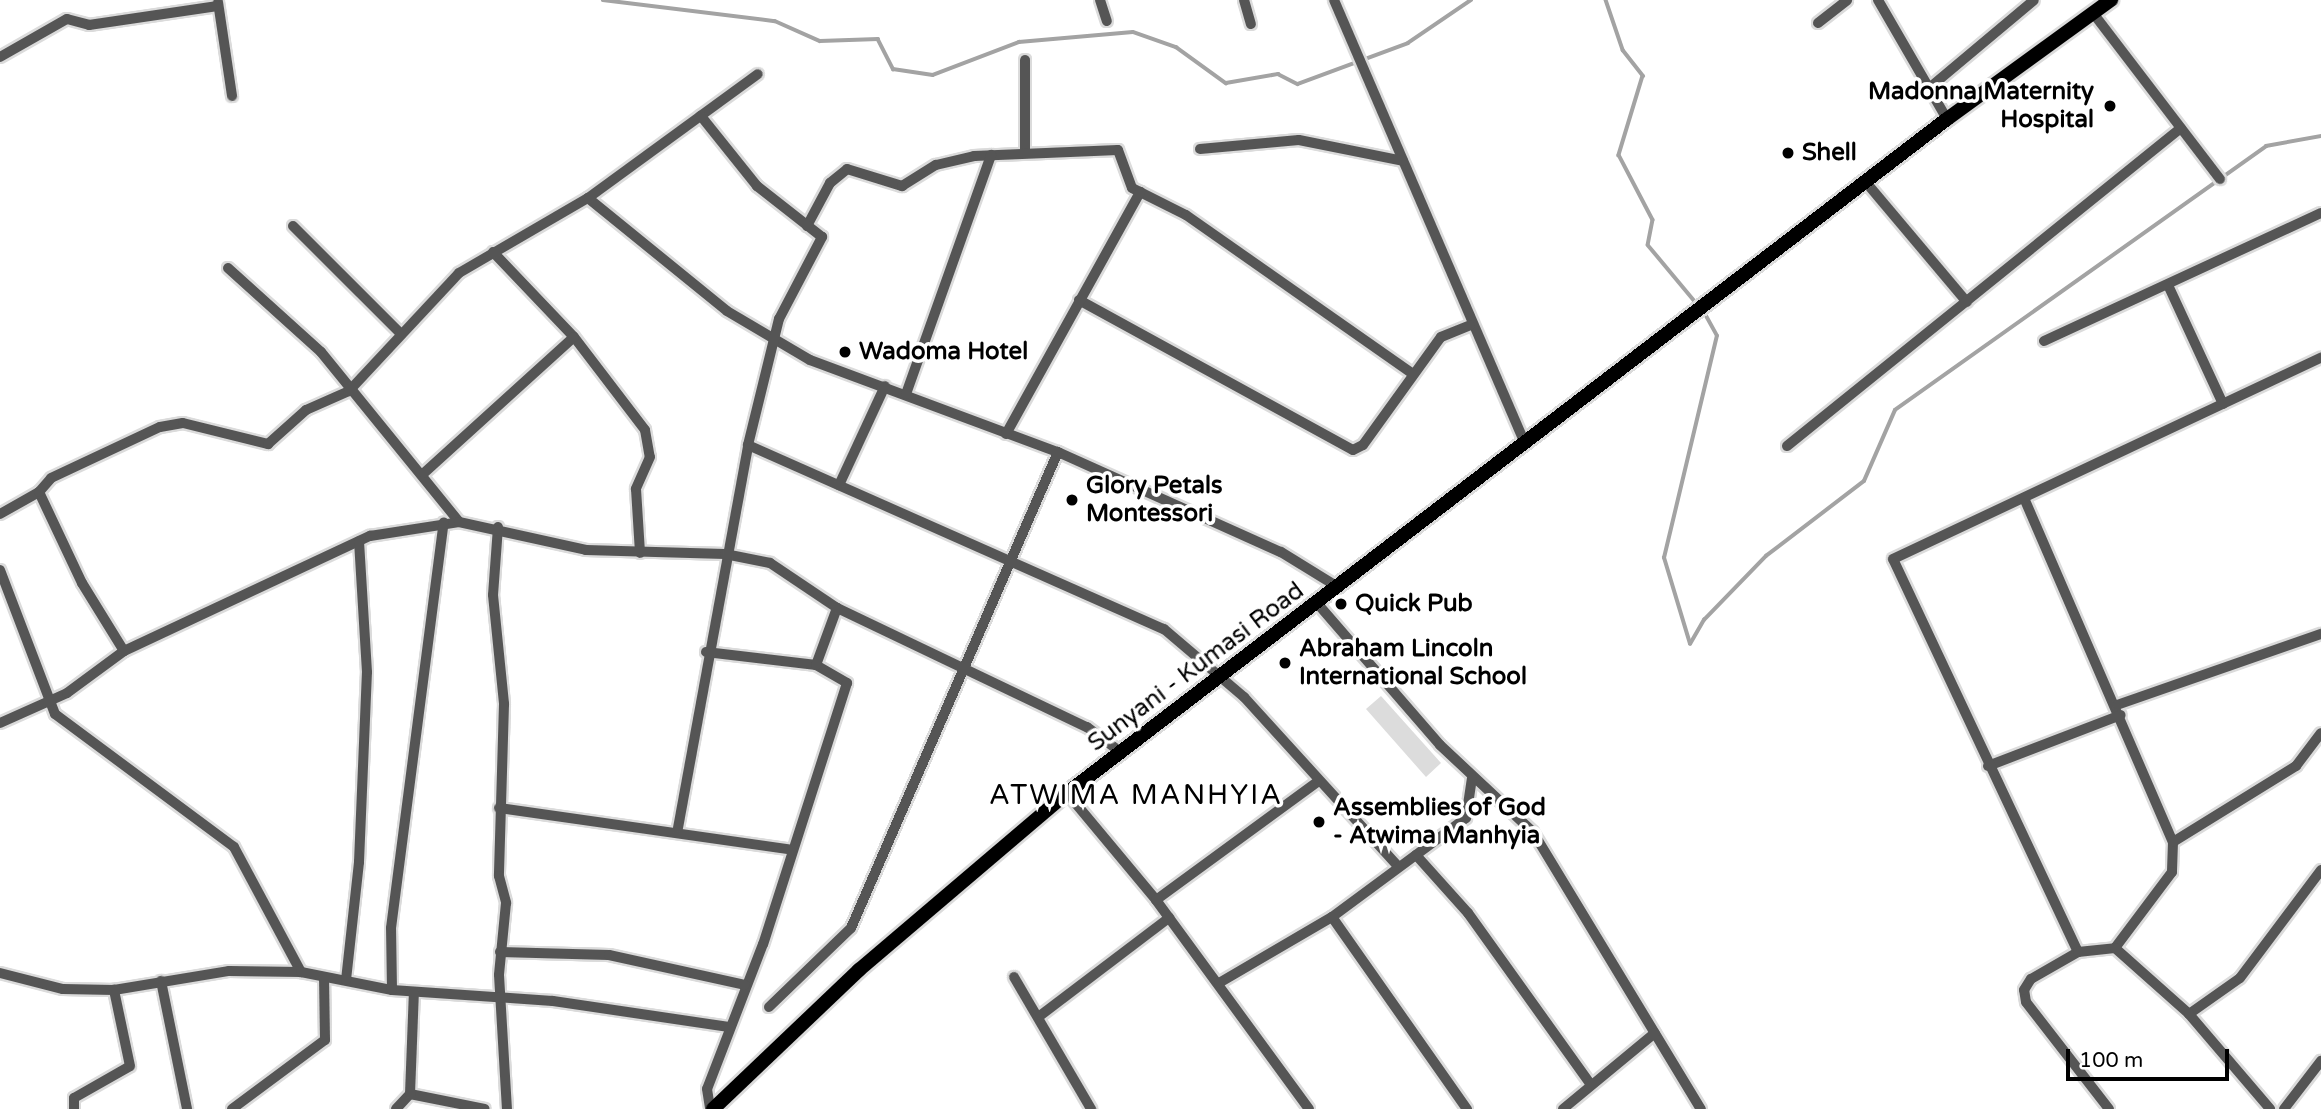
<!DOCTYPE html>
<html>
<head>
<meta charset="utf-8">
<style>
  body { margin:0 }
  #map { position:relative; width:2321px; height:1109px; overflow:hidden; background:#fff; font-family:"Varela Round",sans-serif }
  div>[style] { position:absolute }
  .green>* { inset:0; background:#dcdcdc }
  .stream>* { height:3.5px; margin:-1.75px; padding:0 1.75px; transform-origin:1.75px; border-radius:1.75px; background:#a3a3a3 }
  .roads { filter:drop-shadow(2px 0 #dbdbdb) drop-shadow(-2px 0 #dbdbdb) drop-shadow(0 2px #dbdbdb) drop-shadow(0 -2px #dbdbdb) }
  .minor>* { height:10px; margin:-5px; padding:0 5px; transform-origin:5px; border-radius:5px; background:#555 }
  .major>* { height:14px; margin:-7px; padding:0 7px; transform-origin:7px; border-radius:7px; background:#000 }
  .dots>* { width:19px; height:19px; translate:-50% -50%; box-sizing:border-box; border:4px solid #fff; border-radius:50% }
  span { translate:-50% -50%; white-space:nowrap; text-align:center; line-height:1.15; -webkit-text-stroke:7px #fff; paint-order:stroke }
  .poi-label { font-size:24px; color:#000; font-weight:700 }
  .right { translate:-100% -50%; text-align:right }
  .left { translate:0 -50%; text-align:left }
  .street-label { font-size:24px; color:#000 }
  .quarter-label { font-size:28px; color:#000; letter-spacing:2px }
  .scale { position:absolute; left:2066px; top:1049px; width:163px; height:32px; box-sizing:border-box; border:4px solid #000; border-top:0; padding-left:9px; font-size:21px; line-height:24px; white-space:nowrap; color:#000; -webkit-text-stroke:5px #fff; paint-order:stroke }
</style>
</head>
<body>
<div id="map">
  <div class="green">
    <i style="clip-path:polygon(1381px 696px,1441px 763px,1426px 777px,1366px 709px)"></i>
  </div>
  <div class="stream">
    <i style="left:603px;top:0;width:173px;rotate:7deg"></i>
    <i style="left:775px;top:21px;width:49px;rotate:24deg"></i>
    <i style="left:820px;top:41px;width:58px;rotate:-2deg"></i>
    <i style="left:878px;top:39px;width:34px;rotate:63deg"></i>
    <i style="left:893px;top:69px;width:40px;rotate:8.5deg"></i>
    <i style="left:933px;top:75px;width:92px;rotate:-21deg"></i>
    <i style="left:1019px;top:42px;width:114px;rotate:-5deg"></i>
    <i style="left:1133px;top:32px;width:46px;rotate:19.2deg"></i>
    <i style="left:1176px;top:47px;width:62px;rotate:35.8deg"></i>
    <i style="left:1226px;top:83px;width:53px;rotate:-9.8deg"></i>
    <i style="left:1278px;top:74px;width:22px;rotate:27deg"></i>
    <i style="left:1298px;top:84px;width:117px;rotate:-20.4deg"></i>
    <i style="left:1408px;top:43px;width:76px;rotate:-34.3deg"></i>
    <i style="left:1606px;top:0;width:53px;rotate:71.2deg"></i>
    <i style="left:1623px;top:50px;width:33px;rotate:52deg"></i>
    <i style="left:1643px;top:76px;width:83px;rotate:106.9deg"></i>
    <i style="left:1619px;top:155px;width:73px;rotate:62.4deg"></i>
    <i style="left:1653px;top:220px;width:25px;rotate:101deg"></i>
    <i style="left:1648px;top:245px;width:78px;rotate:50.2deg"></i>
    <i style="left:1690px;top:644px;width:28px;rotate:-60deg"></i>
    <i style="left:1704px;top:620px;width:89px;rotate:-45.9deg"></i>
    <i style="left:1766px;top:556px;width:123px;rotate:-37.4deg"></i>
    <i style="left:1864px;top:481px;width:77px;rotate:-66.4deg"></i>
    <i style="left:1895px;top:410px;width:455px;rotate:-35.4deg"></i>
    <i style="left:2266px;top:146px;width:56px;rotate:-10.3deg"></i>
    <i style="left:1690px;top:644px;width:90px;rotate:-106.8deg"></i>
    <i style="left:1664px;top:558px;width:228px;rotate:-76.6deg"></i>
    <i style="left:1717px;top:336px;width:29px;rotate:-119deg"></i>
  </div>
  <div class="roads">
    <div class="minor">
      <i style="left:1100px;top:0;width:22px;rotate:72deg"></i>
      <i style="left:1244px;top:0;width:25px;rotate:74deg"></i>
      <i style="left:1334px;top:0;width:483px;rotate:66.7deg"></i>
      <i style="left:1878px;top:0;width:138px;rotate:59.9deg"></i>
      <i style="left:218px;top:2px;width:95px;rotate:81.5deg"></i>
      <i style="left:2093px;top:13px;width:209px;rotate:52.6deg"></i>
      <i style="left:1818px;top:23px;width:37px;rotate:-38deg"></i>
      <i style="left:0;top:57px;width:77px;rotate:-29.6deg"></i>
      <i style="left:67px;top:19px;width:23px;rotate:15deg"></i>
      <i style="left:89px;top:25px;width:130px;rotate:-8.4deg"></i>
      <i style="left:1025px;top:60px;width:93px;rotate:90deg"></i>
      <i style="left:1928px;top:89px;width:138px;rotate:-40deg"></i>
      <i style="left:1200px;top:149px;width:99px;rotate:-5.2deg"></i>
      <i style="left:1299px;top:140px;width:106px;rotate:11.4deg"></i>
      <i style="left:1865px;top:181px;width:158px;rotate:49.9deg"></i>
      <i style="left:588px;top:198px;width:179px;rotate:39.1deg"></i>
      <i style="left:727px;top:311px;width:96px;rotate:30.6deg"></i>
      <i style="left:810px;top:360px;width:265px;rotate:20.4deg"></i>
      <i style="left:1058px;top:452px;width:244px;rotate:24.2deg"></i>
      <i style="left:1281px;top:552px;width:67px;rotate:31.6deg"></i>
      <i style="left:293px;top:226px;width:150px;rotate:45deg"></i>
      <i style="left:807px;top:226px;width:49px;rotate:-61.9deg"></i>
      <i style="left:830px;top:183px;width:22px;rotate:-39deg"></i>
      <i style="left:847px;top:169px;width:58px;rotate:17.2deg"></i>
      <i style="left:902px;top:186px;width:40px;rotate:-32deg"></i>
      <i style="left:936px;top:165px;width:39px;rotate:-13deg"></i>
      <i style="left:974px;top:156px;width:144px;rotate:-2.4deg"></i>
      <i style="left:1118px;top:150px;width:40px;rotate:69.8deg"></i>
      <i style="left:1132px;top:188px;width:60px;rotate:26.6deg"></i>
      <i style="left:1186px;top:215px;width:276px;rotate:35deg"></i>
      <i style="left:493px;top:252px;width:117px;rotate:46.4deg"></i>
      <i style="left:574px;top:337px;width:117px;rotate:52.6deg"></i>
      <i style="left:645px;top:430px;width:27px;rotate:80deg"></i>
      <i style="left:650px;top:457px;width:35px;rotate:114deg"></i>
      <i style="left:636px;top:489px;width:64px;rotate:86.4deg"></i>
      <i style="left:228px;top:268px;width:125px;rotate:42.1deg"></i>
      <i style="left:321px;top:352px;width:219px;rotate:50.9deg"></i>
      <i style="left:2168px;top:285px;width:131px;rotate:65.2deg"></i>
      <i style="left:1079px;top:300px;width:312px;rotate:28.7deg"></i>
      <i style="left:1353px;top:450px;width:11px;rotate:-27deg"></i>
      <i style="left:1363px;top:445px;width:133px;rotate:-54.2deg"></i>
      <i style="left:1441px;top:337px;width:31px;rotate:-22deg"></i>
      <i style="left:2044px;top:341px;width:305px;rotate:-24.8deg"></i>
      <i style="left:906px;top:394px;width:254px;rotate:-70.4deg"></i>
      <i style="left:1006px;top:434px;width:277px;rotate:-61deg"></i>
      <i style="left:748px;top:445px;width:455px;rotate:23.9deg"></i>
      <i style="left:1164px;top:629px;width:105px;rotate:40.4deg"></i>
      <i style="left:1244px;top:697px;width:229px;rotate:47.7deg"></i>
      <i style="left:1787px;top:446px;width:506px;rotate:-38.91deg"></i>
      <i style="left:424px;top:473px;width:202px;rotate:-42.2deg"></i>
      <i style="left:839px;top:485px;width:109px;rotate:-65.1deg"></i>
      <i style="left:39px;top:492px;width:101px;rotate:64.7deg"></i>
      <i style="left:82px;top:583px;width:80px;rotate:58.3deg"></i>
      <i style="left:2024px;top:498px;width:375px;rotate:66.6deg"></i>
      <i style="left:2173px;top:842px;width:30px;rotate:92deg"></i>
      <i style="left:2172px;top:872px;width:95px;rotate:126.9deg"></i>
      <i style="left:0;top:514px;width:45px;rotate:-29.4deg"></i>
      <i style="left:39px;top:492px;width:18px;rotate:-49deg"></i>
      <i style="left:51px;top:478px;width:120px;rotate:-25.1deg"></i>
      <i style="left:160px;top:427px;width:23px;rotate:-10deg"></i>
      <i style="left:183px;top:423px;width:88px;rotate:13.9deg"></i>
      <i style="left:268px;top:444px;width:51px;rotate:-41.8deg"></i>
      <i style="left:306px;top:410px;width:47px;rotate:-23.8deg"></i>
      <i style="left:349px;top:391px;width:161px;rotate:-47deg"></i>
      <i style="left:459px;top:273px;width:149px;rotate:-30.2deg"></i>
      <i style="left:588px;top:198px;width:210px;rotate:-36.1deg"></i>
      <i style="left:498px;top:527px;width:68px;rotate:94.2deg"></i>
      <i style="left:493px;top:595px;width:110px;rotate:84.2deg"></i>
      <i style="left:504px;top:704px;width:172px;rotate:91.7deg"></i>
      <i style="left:499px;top:876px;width:28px;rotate:75deg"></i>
      <i style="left:506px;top:903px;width:72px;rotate:95.6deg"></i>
      <i style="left:499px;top:975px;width:134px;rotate:86.6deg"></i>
      <i style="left:0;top:570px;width:154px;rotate:69.1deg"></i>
      <i style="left:55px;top:714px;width:223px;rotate:36.6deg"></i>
      <i style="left:234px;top:847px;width:142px;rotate:61.8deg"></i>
      <i style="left:1317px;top:603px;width:188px;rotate:49.1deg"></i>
      <i style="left:1440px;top:745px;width:127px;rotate:43.1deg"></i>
      <i style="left:1533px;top:832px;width:324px;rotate:58.8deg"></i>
      <i style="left:706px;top:652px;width:111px;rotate:6.7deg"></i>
      <i style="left:816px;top:665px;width:36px;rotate:30deg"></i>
      <i style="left:847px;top:683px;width:274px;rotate:107.8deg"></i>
      <i style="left:763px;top:944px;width:155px;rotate:111.1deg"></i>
      <i style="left:707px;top:1089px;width:20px;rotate:81deg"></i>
      <i style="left:816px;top:665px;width:61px;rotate:-69.8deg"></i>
      <i style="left:2117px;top:705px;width:216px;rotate:-19.2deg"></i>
      <i style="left:0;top:723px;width:73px;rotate:-24.1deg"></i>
      <i style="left:67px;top:693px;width:71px;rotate:-36.4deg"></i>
      <i style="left:124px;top:651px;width:272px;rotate:-25.1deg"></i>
      <i style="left:370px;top:536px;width:90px;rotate:-8.9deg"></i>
      <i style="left:459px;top:522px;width:130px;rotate:12.4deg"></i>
      <i style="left:586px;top:550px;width:139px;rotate:1.6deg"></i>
      <i style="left:725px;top:554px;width:46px;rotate:11.3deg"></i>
      <i style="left:770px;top:563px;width:81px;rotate:33.9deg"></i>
      <i style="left:837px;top:608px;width:277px;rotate:25.5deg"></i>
      <i style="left:1087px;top:727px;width:44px;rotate:36.6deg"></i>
      <i style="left:1988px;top:766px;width:142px;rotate:-21deg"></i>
      <i style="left:1067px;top:793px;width:139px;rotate:50.2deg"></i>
      <i style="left:1156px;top:900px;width:259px;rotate:53.8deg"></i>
      <i style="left:499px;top:808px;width:292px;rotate:8.1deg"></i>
      <i style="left:678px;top:828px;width:389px;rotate:-79.6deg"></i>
      <i style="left:748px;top:445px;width:130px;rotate:-76.2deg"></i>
      <i style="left:779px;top:319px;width:93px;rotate:-62.3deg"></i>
      <i style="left:822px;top:237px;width:83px;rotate:-141.9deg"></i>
      <i style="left:757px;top:186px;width:90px;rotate:-128.7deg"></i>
      <i style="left:2173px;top:842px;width:145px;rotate:-31.7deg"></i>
      <i style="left:2296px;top:766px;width:41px;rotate:-52.9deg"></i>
      <i style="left:1416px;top:855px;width:78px;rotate:48.1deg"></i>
      <i style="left:1468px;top:913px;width:211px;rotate:54.4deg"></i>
      <i style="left:1156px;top:900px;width:200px;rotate:-36.2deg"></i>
      <i style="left:1332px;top:917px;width:235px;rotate:54.9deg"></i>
      <i style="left:500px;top:952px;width:109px;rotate:1.6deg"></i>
      <i style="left:609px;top:955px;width:139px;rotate:12.4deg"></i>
      <i style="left:2078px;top:952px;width:434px;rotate:-115.2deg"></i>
      <i style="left:1893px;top:559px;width:473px;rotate:-25.2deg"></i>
      <i style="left:0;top:973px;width:65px;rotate:14.3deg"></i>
      <i style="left:63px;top:989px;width:51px;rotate:1.1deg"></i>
      <i style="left:114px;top:990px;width:117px;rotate:-9.4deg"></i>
      <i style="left:229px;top:971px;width:72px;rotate:0.8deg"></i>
      <i style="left:301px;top:972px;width:93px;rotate:11.2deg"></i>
      <i style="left:392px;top:990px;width:161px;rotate:3.9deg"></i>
      <i style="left:553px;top:1001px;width:178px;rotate:8.4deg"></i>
      <i style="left:1014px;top:977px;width:153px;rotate:59.7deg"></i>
      <i style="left:346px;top:980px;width:119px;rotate:-83.7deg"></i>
      <i style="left:359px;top:862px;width:190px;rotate:-87.6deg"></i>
      <i style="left:367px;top:672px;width:131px;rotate:-93.5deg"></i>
      <i style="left:161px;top:981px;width:131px;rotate:78.5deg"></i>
      <i style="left:1219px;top:983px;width:131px;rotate:-30.3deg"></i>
      <i style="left:1332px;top:917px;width:167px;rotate:-36.5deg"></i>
      <i style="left:1466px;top:818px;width:40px;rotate:-81.5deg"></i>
      <i style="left:392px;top:990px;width:62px;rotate:-90.9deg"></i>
      <i style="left:391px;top:928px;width:409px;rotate:-82.6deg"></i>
      <i style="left:769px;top:1007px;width:114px;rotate:-43.9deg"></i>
      <i style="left:851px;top:928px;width:519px;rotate:-66.5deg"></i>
      <i style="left:2189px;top:1014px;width:62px;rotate:-35.2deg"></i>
      <i style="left:2240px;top:978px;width:135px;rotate:-53.1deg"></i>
      <i style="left:1041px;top:1015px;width:161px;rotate:-37.2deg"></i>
      <i style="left:410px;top:1094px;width:76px;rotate:11.3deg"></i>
      <i style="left:74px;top:1109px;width:11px;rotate:-90deg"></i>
      <i style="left:74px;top:1098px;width:64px;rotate:-29.7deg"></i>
      <i style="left:130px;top:1066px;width:78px;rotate:-101.9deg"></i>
      <i style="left:232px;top:1109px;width:116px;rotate:-36.6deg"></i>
      <i style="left:325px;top:1040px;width:63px;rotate:-90.9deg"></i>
      <i style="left:396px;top:1109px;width:21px;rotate:-47deg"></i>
      <i style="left:410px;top:1094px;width:102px;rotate:-87.8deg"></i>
      <i style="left:1563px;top:1109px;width:119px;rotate:-39.6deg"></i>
      <i style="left:2109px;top:1109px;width:135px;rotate:-127.8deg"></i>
      <i style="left:2026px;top:1002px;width:12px;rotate:-99deg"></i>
      <i style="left:2024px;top:990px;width:13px;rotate:-58deg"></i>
      <i style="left:2031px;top:979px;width:54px;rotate:-29.9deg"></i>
      <i style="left:2078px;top:952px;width:37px;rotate:-6deg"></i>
      <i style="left:2115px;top:948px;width:99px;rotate:41.7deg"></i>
      <i style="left:2189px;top:1014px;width:125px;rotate:49.5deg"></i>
      <i style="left:2284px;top:1109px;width:61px;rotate:-52.4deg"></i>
    </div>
    <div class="major">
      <i style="left:713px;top:1109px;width:202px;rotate:-43.6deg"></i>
      <i style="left:859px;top:970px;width:273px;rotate:-40.4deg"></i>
      <i style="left:1067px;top:793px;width:1108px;rotate:-37.45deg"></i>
      <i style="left:1947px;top:119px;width:203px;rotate:-36deg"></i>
    </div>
  </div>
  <div class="dots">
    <i style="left:2110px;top:106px;background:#000"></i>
    <i style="left:1788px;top:153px;background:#000"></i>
    <i style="left:845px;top:352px;background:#000"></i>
    <i style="left:1072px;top:500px;background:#000"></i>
    <i style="left:1341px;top:604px;background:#000"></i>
    <i style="left:1285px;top:663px;background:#000"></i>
    <i style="left:1319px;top:822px;background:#000"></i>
  </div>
  <div class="poi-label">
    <span class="right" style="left:2094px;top:106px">Madonna Maternity<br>Hospital</span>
    <span class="left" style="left:1802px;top:153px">Shell</span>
    <span class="left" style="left:859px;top:352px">Wadoma Hotel</span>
    <span class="left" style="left:1086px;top:500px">Glory Petals<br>Montessori</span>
    <span class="left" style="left:1355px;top:604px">Quick Pub</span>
    <span class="left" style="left:1299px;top:663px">Abraham Lincoln<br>International School</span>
    <span class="left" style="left:1333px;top:822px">Assemblies of God<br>- Atwima Manhyia</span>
  </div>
  <div class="street-label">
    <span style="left:1196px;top:667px;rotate:-37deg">Sunyani - Kumasi Road</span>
  </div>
  <div class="quarter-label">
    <span style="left:1136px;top:795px">ATWIMA MANHYIA</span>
  </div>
  <div class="scale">100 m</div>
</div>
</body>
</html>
